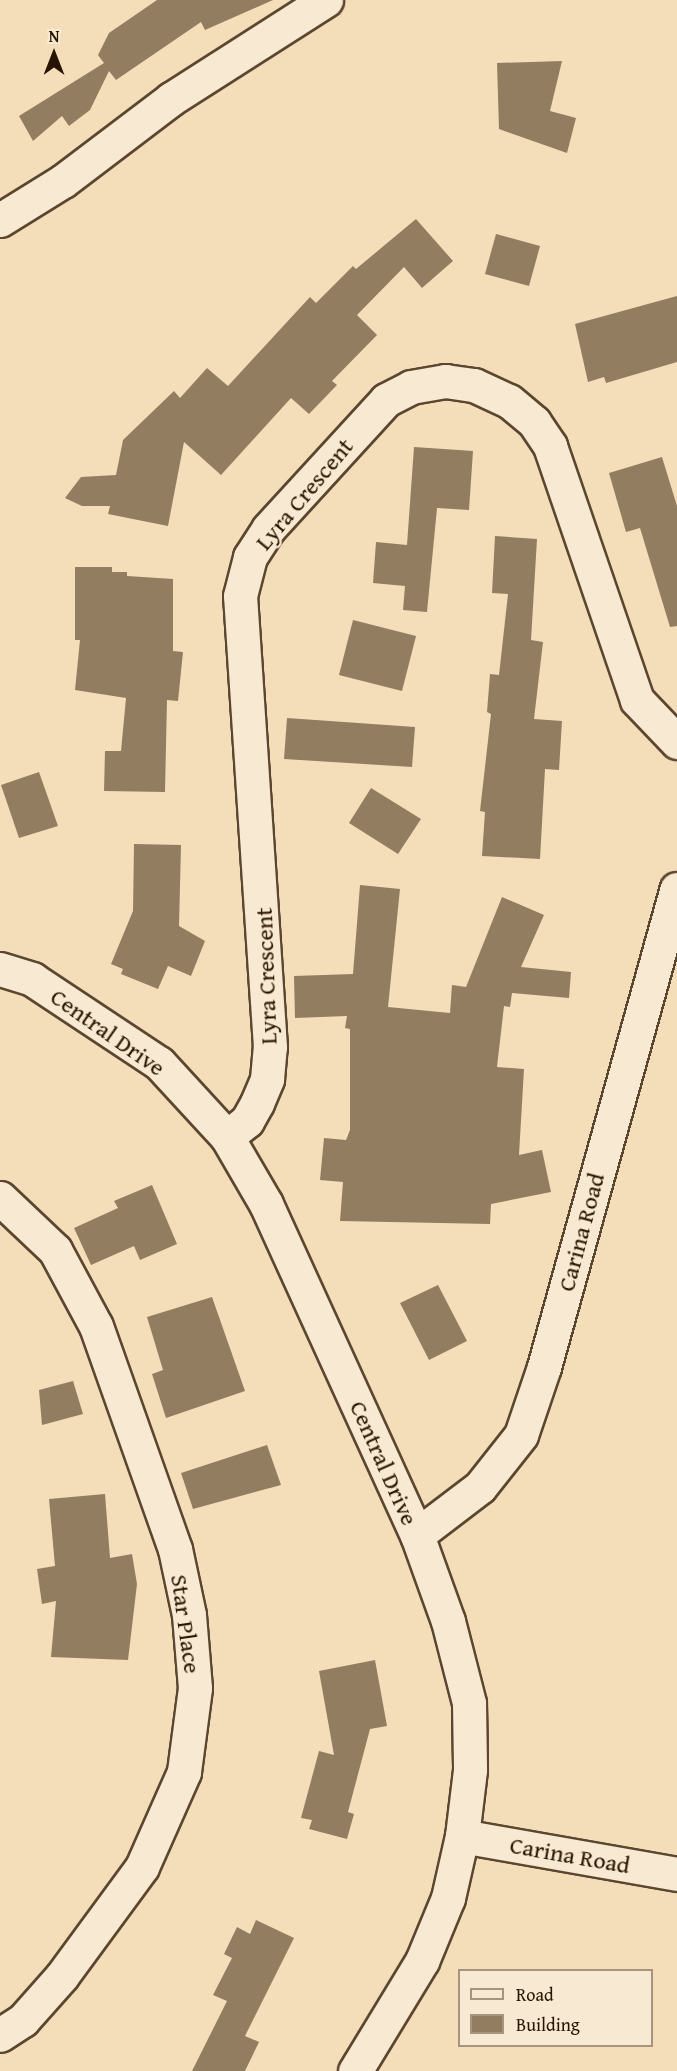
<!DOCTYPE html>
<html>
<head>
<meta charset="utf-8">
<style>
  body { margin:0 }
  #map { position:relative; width:677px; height:2071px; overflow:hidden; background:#f4ddb9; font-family:"Gentium Book Plus",serif }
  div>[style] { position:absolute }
  .building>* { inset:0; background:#927d61 }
  .roads { filter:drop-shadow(2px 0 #5b462f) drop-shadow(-2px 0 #5b462f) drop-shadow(0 2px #5b462f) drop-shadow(0 -2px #5b462f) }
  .minor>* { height:33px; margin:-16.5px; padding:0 16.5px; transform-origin:16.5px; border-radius:16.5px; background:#f8e9d2 }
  span { translate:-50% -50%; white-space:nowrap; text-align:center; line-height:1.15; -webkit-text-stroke:4.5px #f8e9d2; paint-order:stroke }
  .street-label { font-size:24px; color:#281401 }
  .legend { position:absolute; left:458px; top:1969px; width:195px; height:78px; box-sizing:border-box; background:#f8e9d2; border:2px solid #a5947e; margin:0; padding:8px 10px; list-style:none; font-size:18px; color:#281401 }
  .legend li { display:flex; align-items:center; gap:12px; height:30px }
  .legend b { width:30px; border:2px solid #a5947e }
  .north { position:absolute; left:24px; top:24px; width:60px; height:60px; -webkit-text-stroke:4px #f8e9d2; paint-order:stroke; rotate:0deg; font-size:16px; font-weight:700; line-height:24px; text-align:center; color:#281401 }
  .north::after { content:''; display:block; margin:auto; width:21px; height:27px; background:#281401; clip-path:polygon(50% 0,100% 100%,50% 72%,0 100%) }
</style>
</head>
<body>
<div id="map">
  <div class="building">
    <i style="clip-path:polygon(157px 0,273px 0,205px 30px,201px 22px,116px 80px,109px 71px,90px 110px,69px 126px,62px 116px,33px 141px,19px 116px,104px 63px,98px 55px,109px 33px)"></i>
    <i style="clip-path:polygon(562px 61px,550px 111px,576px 118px,567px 153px,499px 129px,497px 63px)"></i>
    <i style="clip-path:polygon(416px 219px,453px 261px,422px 288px,404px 267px,357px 315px,377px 335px,332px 381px,337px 385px,309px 414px,291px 398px,221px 475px,184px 442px,168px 526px,108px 514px,110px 506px,82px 506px,65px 498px,81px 477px,116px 475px,123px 440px,174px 391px,180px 398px,207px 368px,228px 386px,310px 297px,316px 303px,353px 266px,356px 269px)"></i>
    <i style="clip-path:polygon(496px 234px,540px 246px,529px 286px,485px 274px)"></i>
    <i style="clip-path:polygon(677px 296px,677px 362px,606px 383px,604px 377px,588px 382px,575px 324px)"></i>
    <i style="clip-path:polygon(414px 447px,473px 451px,469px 510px,437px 508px,427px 612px,403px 610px,405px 586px,373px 583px,376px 542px,407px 545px)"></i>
    <i style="clip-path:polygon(662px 457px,677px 506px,677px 626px,670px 627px,640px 528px,626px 532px,609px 473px)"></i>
    <i style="clip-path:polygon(495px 536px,537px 539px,531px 640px,543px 642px,534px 719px,562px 721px,559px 770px,545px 769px,540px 859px,482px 856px,485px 812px,480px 811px,491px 714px,487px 712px,490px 674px,499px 675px,508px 594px,492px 593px)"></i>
    <i style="clip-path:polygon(75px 567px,112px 567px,112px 572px,127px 572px,127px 576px,173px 579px,173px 651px,183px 652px,178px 701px,167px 700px,165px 792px,104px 791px,105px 751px,121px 751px,126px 698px,75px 690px,80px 640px,75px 640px)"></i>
    <i style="clip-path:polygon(353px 620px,416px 636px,402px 691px,339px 675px)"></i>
    <i style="clip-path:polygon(287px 718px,415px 727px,412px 767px,284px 759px)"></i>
    <i style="clip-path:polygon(39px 772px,58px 826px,19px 838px,1px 785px)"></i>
    <i style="clip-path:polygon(371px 788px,421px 819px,398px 854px,349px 823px)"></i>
    <i style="clip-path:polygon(134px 844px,181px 845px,179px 926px,205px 941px,191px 976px,168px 966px,158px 989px,121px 974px,123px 969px,111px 964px,133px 911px)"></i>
    <i style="clip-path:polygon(360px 885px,400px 889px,388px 1007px,450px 1013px,452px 985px,466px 987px,502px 897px,544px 915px,521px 967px,571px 972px,569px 998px,512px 993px,510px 1007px,504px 1006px,497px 1067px,524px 1069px,519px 1155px,542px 1150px,551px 1192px,491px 1204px,490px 1224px,340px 1221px,343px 1182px,320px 1180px,324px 1138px,346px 1140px,350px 1130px,350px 1029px,345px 1028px,347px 1016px,295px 1018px,294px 976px,353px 974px)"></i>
    <i style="clip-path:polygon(152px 1185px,177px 1244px,140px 1260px,134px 1246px,91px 1265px,74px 1228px,118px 1208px,114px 1201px)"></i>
    <i style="clip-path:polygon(438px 1285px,467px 1341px,429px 1360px,400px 1303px)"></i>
    <i style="clip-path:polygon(212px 1297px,245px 1391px,166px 1418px,152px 1374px,163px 1370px,147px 1317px)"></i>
    <i style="clip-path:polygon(73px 1381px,83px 1414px,42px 1425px,39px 1390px)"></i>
    <i style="clip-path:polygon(267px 1445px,281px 1485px,193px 1509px,181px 1473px)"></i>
    <i style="clip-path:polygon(105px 1494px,110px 1558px,132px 1554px,137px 1584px,128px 1660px,51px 1657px,56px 1601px,42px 1604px,37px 1569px,55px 1566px,49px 1499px)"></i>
    <i style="clip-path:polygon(375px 1660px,387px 1726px,370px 1729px,348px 1812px,354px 1814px,347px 1839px,309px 1829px,312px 1820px,301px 1818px,319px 1751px,334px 1755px,319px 1671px)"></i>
    <i style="clip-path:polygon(256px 1920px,294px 1938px,245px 2036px,259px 2042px,245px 2071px,192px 2071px,227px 2001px,213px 1995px,232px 1958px,224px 1954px,237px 1927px,250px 1934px)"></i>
  </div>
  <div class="roads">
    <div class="minor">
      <i style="left:0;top:220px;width:74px;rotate:-31.8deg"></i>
      <i style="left:63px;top:181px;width:136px;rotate:-37.2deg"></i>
      <i style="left:171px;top:99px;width:184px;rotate:-32.6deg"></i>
      <i style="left:0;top:969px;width:34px;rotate:17deg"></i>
      <i style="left:32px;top:979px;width:152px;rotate:33.5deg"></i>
      <i style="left:159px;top:1063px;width:100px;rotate:47.4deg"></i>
      <i style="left:227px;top:1137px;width:78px;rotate:59.8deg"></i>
      <i style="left:266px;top:1204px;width:364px;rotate:65.5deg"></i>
      <i style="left:417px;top:1535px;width:91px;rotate:70.2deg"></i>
      <i style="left:448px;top:1621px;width:85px;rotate:75.6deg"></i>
      <i style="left:469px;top:1703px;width:67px;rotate:89.1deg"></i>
      <i style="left:470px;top:1770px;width:66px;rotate:96.9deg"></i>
      <i style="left:462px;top:1836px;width:64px;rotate:102.7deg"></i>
      <i style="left:448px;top:1898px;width:68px;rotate:112.4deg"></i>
      <i style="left:422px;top:1961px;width:129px;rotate:121.3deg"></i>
      <i style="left:227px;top:1137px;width:26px;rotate:-39deg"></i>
      <i style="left:247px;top:1121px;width:21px;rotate:-61deg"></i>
      <i style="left:257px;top:1103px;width:26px;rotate:-67deg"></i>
      <i style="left:267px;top:1079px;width:32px;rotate:-85deg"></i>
      <i style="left:270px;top:1047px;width:452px;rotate:-93.8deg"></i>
      <i style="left:240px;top:596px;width:40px;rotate:-75.6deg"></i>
      <i style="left:250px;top:557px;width:33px;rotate:-57deg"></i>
      <i style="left:268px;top:529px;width:175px;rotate:-47.5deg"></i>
      <i style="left:386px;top:400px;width:28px;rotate:-27deg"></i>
      <i style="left:411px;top:387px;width:35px;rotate:-10deg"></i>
      <i style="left:445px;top:381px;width:29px;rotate:8deg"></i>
      <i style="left:474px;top:385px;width:38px;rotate:25deg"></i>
      <i style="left:509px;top:401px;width:33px;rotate:40deg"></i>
      <i style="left:534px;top:422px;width:29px;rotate:56deg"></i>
      <i style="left:550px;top:446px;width:268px;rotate:71.1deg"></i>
      <i style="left:637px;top:700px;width:58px;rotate:46.4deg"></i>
      <i style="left:0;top:1198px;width:76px;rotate:43.4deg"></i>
      <i style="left:55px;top:1250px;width:86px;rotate:61.7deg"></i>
      <i style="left:96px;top:1326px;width:237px;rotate:70.5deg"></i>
      <i style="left:175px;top:1549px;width:67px;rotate:78deg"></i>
      <i style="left:189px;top:1615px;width:73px;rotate:85.3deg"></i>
      <i style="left:195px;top:1688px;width:85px;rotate:97.5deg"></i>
      <i style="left:184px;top:1772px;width:104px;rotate:113.9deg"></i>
      <i style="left:142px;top:1867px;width:135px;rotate:126.3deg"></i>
      <i style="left:62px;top:1976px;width:59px;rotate:131.6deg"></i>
      <i style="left:23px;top:2020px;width:27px;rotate:147deg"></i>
      <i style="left:417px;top:1535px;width:79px;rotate:-37.3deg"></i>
      <i style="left:480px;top:1487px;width:66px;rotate:-51.7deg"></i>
      <i style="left:521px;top:1435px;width:72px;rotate:-71.3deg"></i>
      <i style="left:544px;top:1367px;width:496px;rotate:-74.5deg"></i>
      <i style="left:462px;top:1836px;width:218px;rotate:10deg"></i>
    </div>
  </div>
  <div class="street-label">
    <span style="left:304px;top:494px;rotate:-50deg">Lyra Crescent</span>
    <span style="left:266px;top:976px;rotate:-92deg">Lyra Crescent</span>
    <span style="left:108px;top:1032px;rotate:35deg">Central Drive</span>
    <span style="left:581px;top:1232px;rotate:-75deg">Carina Road</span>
    <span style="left:384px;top:1463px;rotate:66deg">Central Drive</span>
    <span style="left:186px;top:1624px;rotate:82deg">Star Place</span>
    <span style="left:570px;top:1855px;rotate:10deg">Carina Road</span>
  </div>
  <ul class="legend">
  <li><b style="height:8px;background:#f8e9d2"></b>Road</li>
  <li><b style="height:16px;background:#927d61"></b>Building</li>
  </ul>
  <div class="north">N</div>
</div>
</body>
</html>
